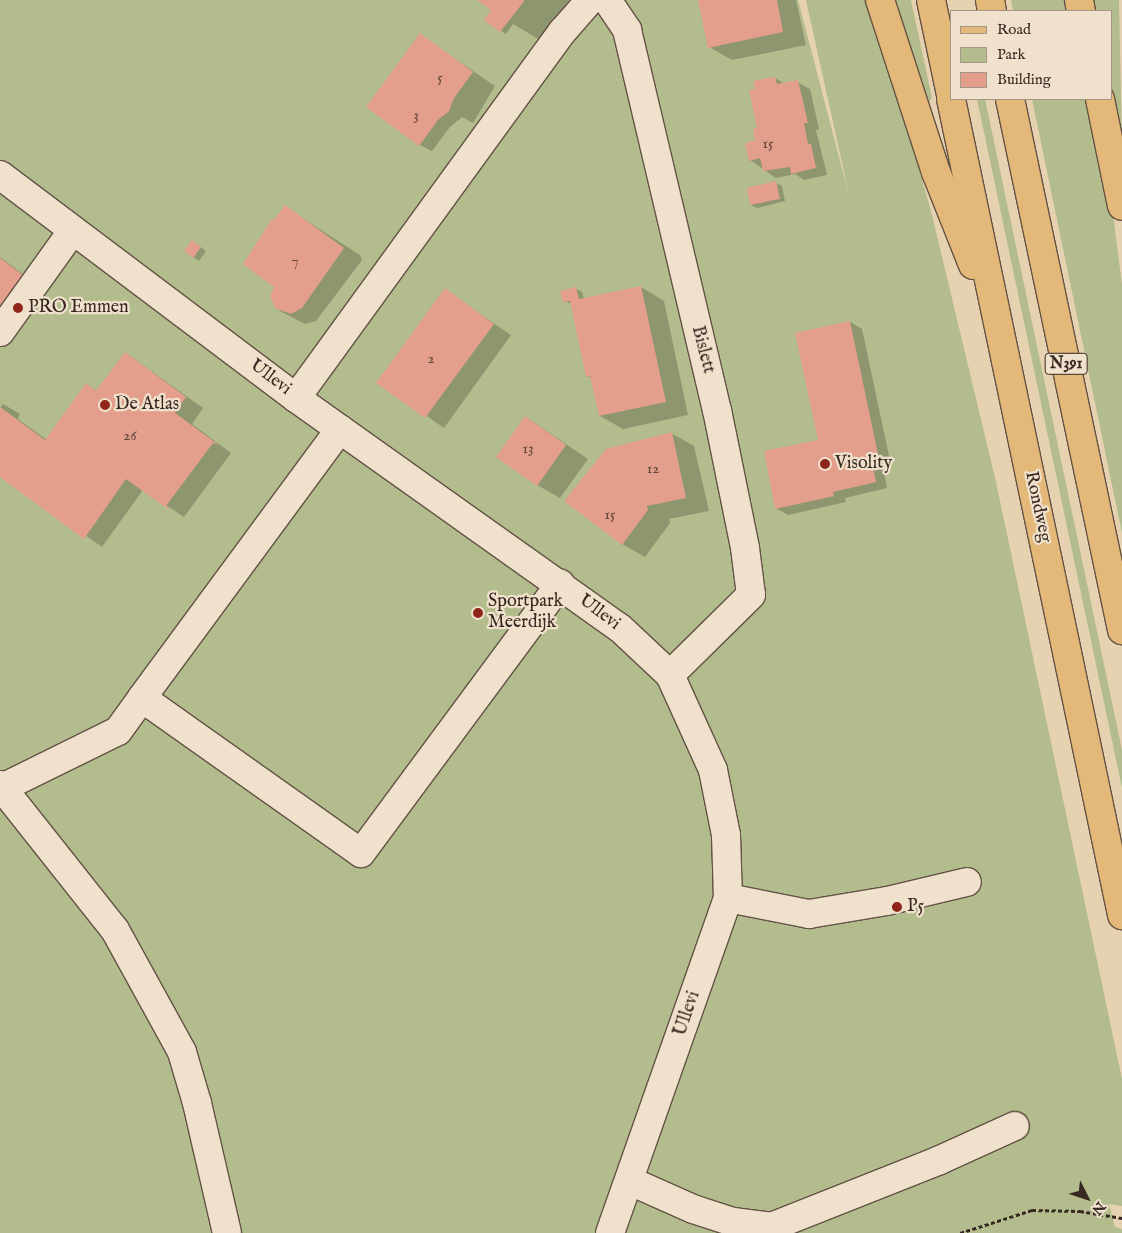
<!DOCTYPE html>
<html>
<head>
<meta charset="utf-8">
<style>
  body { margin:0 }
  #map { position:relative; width:1122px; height:1233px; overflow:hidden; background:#e6d1b0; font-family:"IM FELL English",serif }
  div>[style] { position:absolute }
  .green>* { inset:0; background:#b2bc8d }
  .shadow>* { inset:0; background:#0003 }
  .building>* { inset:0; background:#e39f8b }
  .path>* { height:3px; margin-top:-1.5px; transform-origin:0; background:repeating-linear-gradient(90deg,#372821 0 4px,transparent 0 6.5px) }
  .roads { filter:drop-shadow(1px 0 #635245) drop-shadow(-1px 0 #635245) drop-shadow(0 1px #635245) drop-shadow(0 -1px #635245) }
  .minor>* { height:28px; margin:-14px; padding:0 14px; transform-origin:14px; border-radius:14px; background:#efe1cc }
  .major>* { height:28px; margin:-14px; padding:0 14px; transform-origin:14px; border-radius:14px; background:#e3b878 }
  .dots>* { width:14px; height:14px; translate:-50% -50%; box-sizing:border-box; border:2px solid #efe1cc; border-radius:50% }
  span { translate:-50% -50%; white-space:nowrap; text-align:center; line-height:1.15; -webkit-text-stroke:4.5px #efe1cc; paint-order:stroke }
  .number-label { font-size:15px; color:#62463c }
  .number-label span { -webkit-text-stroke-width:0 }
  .shield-label span { padding:1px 4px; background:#efe1cc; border:1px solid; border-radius:4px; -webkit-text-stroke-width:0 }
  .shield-label { font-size:16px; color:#372821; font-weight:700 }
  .poi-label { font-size:18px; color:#372821 }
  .left { translate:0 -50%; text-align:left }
  .street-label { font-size:18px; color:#372821 }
  .legend { position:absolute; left:950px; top:10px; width:162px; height:90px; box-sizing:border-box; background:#efe1cc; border:1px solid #a59788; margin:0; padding:6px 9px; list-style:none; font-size:15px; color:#372821 }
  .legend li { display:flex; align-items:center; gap:10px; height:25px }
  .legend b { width:25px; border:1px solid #a59788 }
  .north { position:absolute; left:1062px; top:1173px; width:50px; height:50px; -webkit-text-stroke:4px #efe1cc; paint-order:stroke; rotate:131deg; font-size:14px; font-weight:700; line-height:20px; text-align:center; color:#372821 }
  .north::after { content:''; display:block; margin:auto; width:18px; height:22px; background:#372821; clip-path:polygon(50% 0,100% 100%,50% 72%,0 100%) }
</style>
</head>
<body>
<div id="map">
  <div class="green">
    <i style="clip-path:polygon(0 0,798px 0,850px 199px,806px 0,870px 0,931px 211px,996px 482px,1122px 1079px,1122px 1206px,1109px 1204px,1115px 1227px,1122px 1229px,1122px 1233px,0 1233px)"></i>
    <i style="clip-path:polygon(895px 0,911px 0,932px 98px,929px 102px)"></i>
    <i style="clip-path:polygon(1011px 0,1070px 0,1073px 11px,1013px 11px)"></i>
    <i style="clip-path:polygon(1093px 0,1119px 0,1122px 144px,1111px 85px,1111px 11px,1095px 11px)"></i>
    <i style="clip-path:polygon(977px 99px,985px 99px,1122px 750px,1122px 788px)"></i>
    <i style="clip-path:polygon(1032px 99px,1091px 99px,1110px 190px,1122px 285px,1122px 533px)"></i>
  </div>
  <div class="shadow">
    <i style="clip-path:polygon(479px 0,569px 0,540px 40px,513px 24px,506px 34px,501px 31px,493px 10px)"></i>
    <i style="clip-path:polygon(700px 0,796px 0,806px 45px,732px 60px,709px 47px)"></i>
    <i style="clip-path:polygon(420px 35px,495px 86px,473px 123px,462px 117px,450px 127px,432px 151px,420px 145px)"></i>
    <i style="clip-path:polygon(775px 78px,785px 84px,797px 82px,810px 89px,819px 129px,816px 130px,827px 175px,804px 180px,795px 174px,776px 178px,750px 160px,759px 130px,756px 89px)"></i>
    <i style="clip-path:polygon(776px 183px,782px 186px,785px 201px,757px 208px,751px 205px)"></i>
    <i style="clip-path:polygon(285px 207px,360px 255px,362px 260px,316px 321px,305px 324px,280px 311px,273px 303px,275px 222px)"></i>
    <i style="clip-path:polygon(198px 245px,206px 251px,199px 261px,193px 257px)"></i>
    <i style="clip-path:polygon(0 257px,43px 289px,0 347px)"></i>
    <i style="clip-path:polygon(641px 287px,664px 301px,688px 415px,623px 429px,600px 416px,592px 378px,587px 376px,572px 304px,564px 301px,576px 289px,582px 292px,584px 300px)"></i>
    <i style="clip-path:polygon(445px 290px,511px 335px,444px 428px,378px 382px)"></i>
    <i style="clip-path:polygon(850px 322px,862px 329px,891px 465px,883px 467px,887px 488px,845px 498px,846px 502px,788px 515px,776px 508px,819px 441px)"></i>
    <i style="clip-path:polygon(126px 353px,203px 408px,192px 424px,231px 453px,184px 517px,143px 490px,102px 547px,0 476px,0 408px,3px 404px,20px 414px,18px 419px,47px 440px,87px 385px,97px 391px)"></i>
    <i style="clip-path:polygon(526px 417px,588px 459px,560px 498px,537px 485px)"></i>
    <i style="clip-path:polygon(671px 433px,694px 446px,709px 511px,669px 519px,670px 523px,645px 557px,622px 544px)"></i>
  </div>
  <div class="building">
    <i style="clip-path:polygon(477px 0,525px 0,500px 32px,484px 20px,491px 10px)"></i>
    <i style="clip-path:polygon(698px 0,777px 0,783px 32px,708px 48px)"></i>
    <i style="clip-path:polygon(420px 33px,473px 72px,454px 98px,449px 111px,438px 120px,419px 146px,366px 107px)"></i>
    <i style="clip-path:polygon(775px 77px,777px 84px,798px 80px,808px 123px,804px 123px,808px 144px,811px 144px,816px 168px,791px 174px,790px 167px,763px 171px,760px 158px,749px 161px,745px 144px,741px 145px,755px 140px,753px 129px,757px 128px,749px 90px,755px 89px,753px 81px)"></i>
    <i style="clip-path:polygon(776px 181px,780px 199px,750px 205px,747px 188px)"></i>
    <i style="clip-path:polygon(285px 205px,344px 248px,302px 308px,291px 314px,275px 308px,270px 296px,274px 287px,243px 264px,272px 219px,274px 220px)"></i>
    <i style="clip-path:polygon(192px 240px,201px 247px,193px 258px,184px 251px)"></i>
    <i style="clip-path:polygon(0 258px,27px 278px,0 313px)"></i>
    <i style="clip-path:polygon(641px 286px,666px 402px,599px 416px,590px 376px,586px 377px,570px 301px,563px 302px,560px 291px,576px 287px,579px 299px)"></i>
    <i style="clip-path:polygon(445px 288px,494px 324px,425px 418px,376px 383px)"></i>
    <i style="clip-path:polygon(850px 321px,879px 459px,871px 460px,876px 482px,833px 492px,834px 496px,775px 509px,764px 451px,818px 440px,795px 333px)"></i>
    <i style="clip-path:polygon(125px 352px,186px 397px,175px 413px,220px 446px,213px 443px,166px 506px,172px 512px,126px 479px,84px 539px,0 477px,0 407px,45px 440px,86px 383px,96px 391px)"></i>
    <i style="clip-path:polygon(525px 416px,566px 445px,537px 486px,496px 457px)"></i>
    <i style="clip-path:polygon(672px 432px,686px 498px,647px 506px,648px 510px,622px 545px,564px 501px,606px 449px)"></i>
  </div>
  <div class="path">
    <i style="left:960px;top:1233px;width:76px;rotate:-17.7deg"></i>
    <i style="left:1032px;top:1210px;width:48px;rotate:1.2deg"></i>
    <i style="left:1080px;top:1211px;width:43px;rotate:9.5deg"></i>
  </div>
  <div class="roads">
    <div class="minor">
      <i style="left:607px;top:0;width:36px;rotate:56deg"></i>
      <i style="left:627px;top:30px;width:391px;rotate:76.7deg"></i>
      <i style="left:717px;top:410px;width:141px;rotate:78.5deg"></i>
      <i style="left:745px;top:548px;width:47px;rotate:82.7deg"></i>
      <i style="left:751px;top:595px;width:114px;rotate:135.4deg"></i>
      <i style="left:0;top:175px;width:371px;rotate:37deg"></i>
      <i style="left:296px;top:398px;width:397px;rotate:35.4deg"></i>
      <i style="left:620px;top:628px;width:69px;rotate:43.2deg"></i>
      <i style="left:670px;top:675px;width:104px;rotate:65.6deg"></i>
      <i style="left:713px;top:770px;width:66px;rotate:78.7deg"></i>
      <i style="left:726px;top:835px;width:63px;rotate:88.2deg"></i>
      <i style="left:728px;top:898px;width:355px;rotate:109.4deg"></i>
      <i style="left:0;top:332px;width:125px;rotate:-54.4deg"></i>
      <i style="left:296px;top:398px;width:454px;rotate:-54deg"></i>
      <i style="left:563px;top:31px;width:41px;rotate:-48.9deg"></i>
      <i style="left:340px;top:429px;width:334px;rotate:126.4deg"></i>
      <i style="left:142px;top:698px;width:268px;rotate:35.3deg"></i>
      <i style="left:361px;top:853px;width:335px;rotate:-53.5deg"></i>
      <i style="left:0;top:785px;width:185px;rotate:51.6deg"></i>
      <i style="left:115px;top:930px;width:139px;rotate:61.2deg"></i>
      <i style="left:182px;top:1052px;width:53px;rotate:73.6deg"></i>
      <i style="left:197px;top:1103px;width:133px;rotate:77deg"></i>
      <i style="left:0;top:789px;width:131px;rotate:-26.2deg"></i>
      <i style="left:118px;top:731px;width:41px;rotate:-54deg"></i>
      <i style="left:728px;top:898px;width:83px;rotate:11.2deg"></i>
      <i style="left:809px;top:914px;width:79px;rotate:-9.5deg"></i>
      <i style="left:887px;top:901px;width:82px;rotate:-13.4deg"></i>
      <i style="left:630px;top:1181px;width:69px;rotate:24deg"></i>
      <i style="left:693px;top:1209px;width:42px;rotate:18deg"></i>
      <i style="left:733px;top:1222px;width:38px;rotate:7deg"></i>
      <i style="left:771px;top:1227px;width:182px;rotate:-21.6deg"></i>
      <i style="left:940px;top:1160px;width:82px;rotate:-24.4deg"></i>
    </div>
    <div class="major">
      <i style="left:880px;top:0;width:181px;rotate:72deg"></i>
      <i style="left:936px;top:172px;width:100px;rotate:68.3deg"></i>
      <i style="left:931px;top:0;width:97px;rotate:78.1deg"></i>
      <i style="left:990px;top:0;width:11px;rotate:80deg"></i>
      <i style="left:1079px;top:0;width:11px;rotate:80deg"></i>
      <i style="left:951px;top:99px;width:834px;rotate:78.16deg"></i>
      <i style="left:1010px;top:99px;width:543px;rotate:78.09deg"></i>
      <i style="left:1100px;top:99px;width:109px;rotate:78.4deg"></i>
    </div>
  </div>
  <div class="dots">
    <i style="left:18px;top:308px;background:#8f2418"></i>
    <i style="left:105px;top:405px;background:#8f2418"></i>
    <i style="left:825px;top:464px;background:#8f2418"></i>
    <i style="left:478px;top:613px;background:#8f2418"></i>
    <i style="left:897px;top:907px;background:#8f2418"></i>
  </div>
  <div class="number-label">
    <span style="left:440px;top:78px">5</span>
    <span style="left:416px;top:116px">3</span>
    <span style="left:768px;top:144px">15</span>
    <span style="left:295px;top:261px">7</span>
    <span style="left:431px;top:359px">2</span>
    <span style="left:130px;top:436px">26</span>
    <span style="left:528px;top:449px">13</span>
    <span style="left:653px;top:469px">12</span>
    <span style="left:610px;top:515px">15</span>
  </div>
  <div class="shield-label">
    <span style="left:1066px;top:364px">N391</span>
  </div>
  <div class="poi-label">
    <span class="left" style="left:28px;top:308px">PRO Emmen</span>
    <span class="left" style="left:115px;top:405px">De Atlas</span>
    <span class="left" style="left:835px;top:464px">Visolity</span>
    <span class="left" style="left:488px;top:613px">Sportpark<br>Meerdijk</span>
    <span class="left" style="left:907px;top:907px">P5</span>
  </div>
  <div class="street-label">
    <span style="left:702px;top:350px;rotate:76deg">Bislett</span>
    <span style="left:270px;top:378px;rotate:37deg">Ullevi</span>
    <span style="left:1037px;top:507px;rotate:78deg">Rondweg</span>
    <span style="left:599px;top:613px;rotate:37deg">Ullevi</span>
    <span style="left:688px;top:1014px;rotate:-71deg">Ullevi</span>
  </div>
  <ul class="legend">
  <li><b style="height:6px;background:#e3b878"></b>Road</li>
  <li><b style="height:14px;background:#b2bc8d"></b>Park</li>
  <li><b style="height:14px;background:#e39f8b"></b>Building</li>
  </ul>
  <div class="north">N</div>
</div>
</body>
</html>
